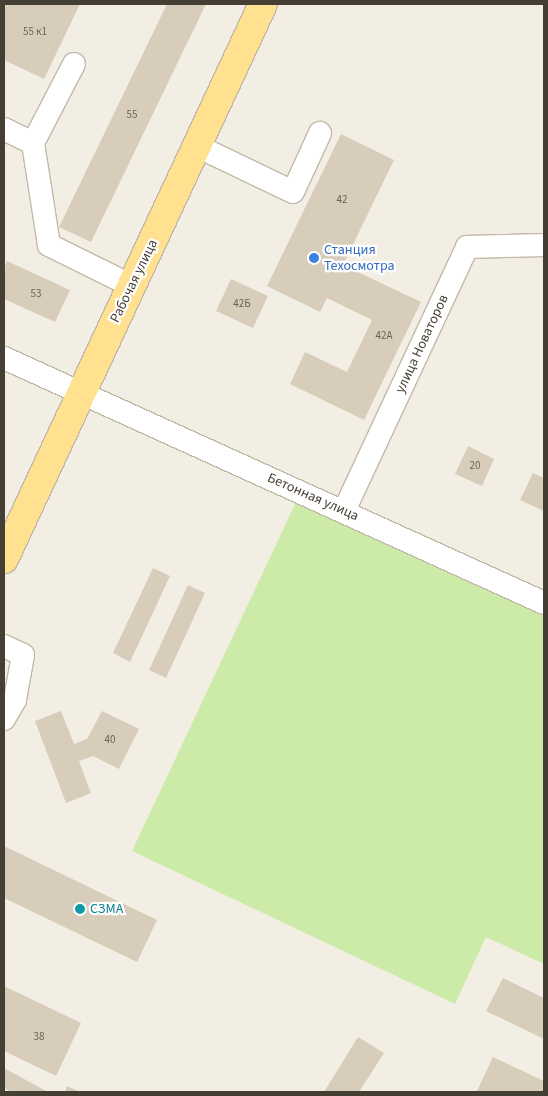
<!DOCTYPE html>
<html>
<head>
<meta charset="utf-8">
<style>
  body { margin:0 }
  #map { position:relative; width:548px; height:1096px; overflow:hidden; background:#f3eee3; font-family:"Source Sans 3",sans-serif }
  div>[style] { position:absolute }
  .green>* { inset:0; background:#cceba9 }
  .building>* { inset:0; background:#d8cdbb }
  .roads { filter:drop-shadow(1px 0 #c2b9a8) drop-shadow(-1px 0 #c2b9a8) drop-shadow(0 1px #c2b9a8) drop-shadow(0 -1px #c2b9a8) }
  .minor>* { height:22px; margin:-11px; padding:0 11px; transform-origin:11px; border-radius:11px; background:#fff }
  .major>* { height:28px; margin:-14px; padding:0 14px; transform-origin:14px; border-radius:14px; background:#ffe190 }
  .dots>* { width:14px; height:14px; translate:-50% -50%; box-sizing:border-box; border:2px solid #fff; border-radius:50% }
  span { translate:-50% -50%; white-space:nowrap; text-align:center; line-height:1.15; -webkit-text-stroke:4.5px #fff; paint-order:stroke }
  .number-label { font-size:11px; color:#6a6255 }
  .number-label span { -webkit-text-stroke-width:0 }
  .shop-label { font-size:14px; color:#366cbe }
  .left { translate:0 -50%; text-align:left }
  .street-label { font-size:14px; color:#453e33 }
  .culture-label { font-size:14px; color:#0d838f }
  .frame { position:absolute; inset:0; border:5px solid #453e33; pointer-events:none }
</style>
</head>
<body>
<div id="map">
  <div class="green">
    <i style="clip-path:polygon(297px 500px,544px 613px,544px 964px,486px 937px,455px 1004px,132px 851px)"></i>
  </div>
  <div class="building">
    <i style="clip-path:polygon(4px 4px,80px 4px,44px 79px,4px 60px)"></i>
    <i style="clip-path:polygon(167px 4px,206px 4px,91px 242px,59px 227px)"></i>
    <i style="clip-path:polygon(341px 134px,394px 160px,343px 265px,421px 302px,364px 420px,290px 384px,305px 352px,347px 372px,372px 320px,327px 298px,320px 312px,267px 286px)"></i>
    <i style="clip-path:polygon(7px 261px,70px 290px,55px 322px,4px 299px,4px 269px)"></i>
    <i style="clip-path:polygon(231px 279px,268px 296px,253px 328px,216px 311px)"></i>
    <i style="clip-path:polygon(468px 446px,494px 459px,482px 486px,455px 474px)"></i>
    <i style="clip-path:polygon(533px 473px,544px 478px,544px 511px,520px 500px)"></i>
    <i style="clip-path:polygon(153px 568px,170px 576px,130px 662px,113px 653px)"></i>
    <i style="clip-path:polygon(188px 585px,205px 593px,166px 678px,149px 670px)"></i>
    <i style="clip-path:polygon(61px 711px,74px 744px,87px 739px,102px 711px,139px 729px,119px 769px,93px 756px,79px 761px,91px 793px,66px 803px,35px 721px)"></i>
    <i style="clip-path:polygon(4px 846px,157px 920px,137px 962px,4px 898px)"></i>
    <i style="clip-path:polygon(503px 978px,544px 998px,544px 1039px,486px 1011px)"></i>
    <i style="clip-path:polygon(4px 986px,81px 1023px,56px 1076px,4px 1051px)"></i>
    <i style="clip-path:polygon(358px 1037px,384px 1053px,359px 1092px,324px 1092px)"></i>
    <i style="clip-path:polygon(493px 1057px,544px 1081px,544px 1092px,477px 1091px)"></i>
    <i style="clip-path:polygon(4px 1068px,48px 1092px,12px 1092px,4px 1088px)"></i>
    <i style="clip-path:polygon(67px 1086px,80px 1092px,65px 1092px)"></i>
  </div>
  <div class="roads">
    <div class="minor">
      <i style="left:4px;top:129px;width:32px;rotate:26deg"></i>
      <i style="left:33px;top:143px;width:103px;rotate:81.1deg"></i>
      <i style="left:49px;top:245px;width:93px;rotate:26.3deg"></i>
      <i style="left:33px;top:143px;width:89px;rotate:-62.6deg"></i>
      <i style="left:197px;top:146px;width:106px;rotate:25.6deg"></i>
      <i style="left:293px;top:192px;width:65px;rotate:-65.4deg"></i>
      <i style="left:4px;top:358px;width:593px;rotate:24.4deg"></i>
      <i style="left:344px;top:511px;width:291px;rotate:-65deg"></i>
      <i style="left:467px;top:247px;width:77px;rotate:-1.5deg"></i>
      <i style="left:4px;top:646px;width:21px;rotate:25deg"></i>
      <i style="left:23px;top:655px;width:46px;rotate:100.1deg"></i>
      <i style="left:15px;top:700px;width:22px;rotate:120deg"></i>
    </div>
    <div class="major">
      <i style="left:4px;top:559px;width:612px;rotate:-64.98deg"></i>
    </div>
  </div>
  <div class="dots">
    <i style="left:314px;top:258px;background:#3f7fe0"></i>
    <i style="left:80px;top:909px;background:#0f9aa8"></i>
  </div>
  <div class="number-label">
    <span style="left:35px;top:32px">55 к1</span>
    <span style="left:132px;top:115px">55</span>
    <span style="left:342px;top:200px">42</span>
    <span style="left:36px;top:294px">53</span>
    <span style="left:242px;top:304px">42Б</span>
    <span style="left:384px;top:336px">42А</span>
    <span style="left:475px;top:466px">20</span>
    <span style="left:110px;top:740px">40</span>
    <span style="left:39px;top:1037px">38</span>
  </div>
  <div class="shop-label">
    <span class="left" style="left:324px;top:258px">Станция<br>Техосмотра</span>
  </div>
  <div class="street-label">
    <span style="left:134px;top:281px;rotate:-64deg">Рабочая улица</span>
    <span style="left:422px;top:344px;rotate:-65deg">улица Новаторов</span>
    <span style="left:313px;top:497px;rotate:24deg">Бетонная улица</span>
  </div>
  <div class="culture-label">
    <span class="left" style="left:90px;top:909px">СЗМА</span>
  </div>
  <div class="frame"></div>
</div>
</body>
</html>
